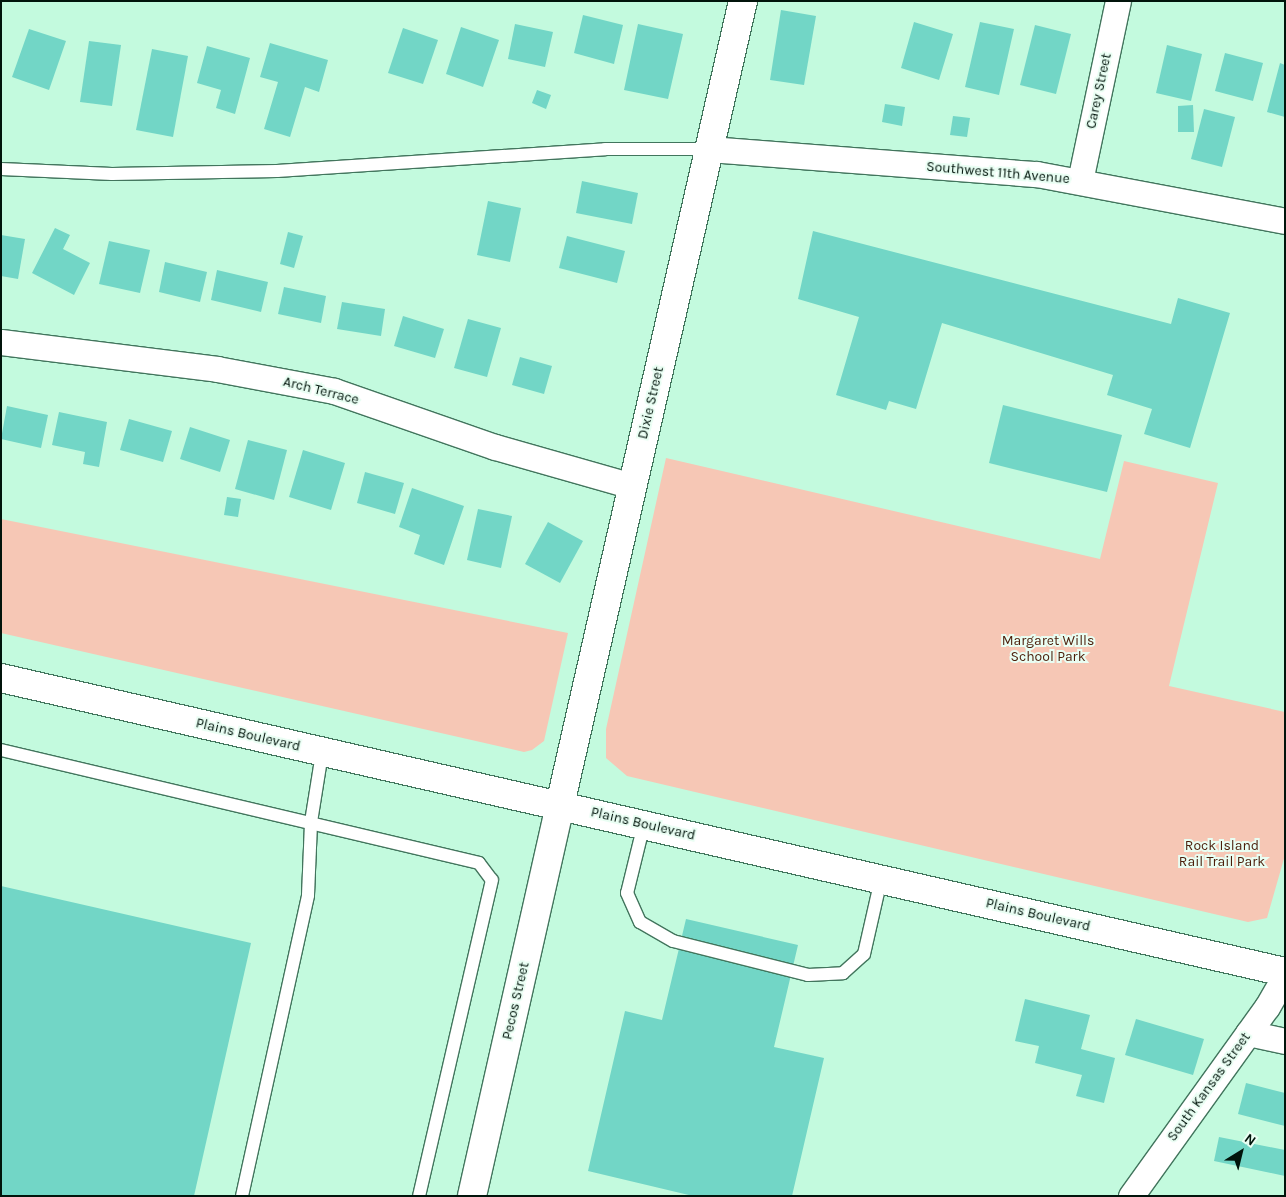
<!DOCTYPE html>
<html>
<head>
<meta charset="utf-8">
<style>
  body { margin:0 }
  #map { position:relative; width:1286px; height:1197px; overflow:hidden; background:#c3fade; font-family:Karla,sans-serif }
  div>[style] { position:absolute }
  .green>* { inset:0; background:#f6c7b5 }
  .building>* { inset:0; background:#72d6c6 }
  .roads { filter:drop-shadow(1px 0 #42755d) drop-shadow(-1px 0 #42755d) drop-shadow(0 1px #42755d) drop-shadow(0 -1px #42755d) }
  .service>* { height:12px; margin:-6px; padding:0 6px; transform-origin:6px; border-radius:6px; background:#fff }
  .minor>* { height:25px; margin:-12.5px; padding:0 12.5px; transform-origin:12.5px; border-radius:12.5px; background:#fff }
  .tertiary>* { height:28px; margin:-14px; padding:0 14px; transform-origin:14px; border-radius:14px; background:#fff }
  .secondary>* { height:28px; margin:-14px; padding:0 14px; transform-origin:14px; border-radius:14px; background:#fff }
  span { translate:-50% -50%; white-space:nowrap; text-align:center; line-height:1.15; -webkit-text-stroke:4px #e9fef3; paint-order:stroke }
  .street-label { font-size:14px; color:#01140b }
  .park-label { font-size:14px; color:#4b1d09 }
  .frame { position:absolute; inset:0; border:2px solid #01140b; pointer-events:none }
  .north { position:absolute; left:1216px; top:1127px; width:50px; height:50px; -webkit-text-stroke:4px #e9fef3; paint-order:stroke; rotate:36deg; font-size:14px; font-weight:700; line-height:20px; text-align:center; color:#01140b }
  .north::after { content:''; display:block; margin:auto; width:18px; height:22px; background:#01140b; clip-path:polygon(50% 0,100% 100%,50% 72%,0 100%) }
</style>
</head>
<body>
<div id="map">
  <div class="green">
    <i style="clip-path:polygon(666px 458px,1100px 559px,1124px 461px,1218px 483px,1169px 686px,1285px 712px,1285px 855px,1267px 918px,1248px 922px,627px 776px,606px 758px,606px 729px)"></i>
    <i style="clip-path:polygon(1px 519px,568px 633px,544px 741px,532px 750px,524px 752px,1px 633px)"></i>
  </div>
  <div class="building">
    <i style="clip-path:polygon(781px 10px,816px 16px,804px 85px,770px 80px)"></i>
    <i style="clip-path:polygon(583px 15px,623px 25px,614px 64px,574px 53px)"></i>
    <i style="clip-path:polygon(914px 22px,953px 34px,939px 80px,901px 68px)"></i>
    <i style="clip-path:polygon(980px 22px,1014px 29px,999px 95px,965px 87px)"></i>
    <i style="clip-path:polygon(515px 24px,553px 32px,545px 67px,508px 59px)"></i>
    <i style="clip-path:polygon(638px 24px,683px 34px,668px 99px,624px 90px)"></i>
    <i style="clip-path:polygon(1035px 25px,1071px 34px,1056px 94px,1020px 85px)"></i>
    <i style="clip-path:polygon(461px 27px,499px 40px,483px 87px,446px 74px)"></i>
    <i style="clip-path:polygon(403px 28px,438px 40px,423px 84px,388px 73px)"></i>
    <i style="clip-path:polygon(29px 29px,66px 41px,49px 90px,12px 77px)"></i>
    <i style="clip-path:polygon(89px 41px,121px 45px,112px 106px,80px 102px)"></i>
    <i style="clip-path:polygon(270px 43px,328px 60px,319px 92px,305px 87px,290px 137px,264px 129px,278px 82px,260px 77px)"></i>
    <i style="clip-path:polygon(1167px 45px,1202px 54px,1191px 101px,1156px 93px)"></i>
    <i style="clip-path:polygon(207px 46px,250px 58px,235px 114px,216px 108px,221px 90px,197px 83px)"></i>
    <i style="clip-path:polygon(152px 49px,188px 56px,173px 137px,136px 130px)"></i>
    <i style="clip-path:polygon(1225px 53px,1263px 63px,1253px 101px,1215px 91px)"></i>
    <i style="clip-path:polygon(1280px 63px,1285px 65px,1285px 117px,1267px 112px)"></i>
    <i style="clip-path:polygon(537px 90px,551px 95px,546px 109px,532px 103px)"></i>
    <i style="clip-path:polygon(885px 104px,905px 107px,902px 126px,882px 122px)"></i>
    <i style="clip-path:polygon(1193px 105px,1194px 132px,1178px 132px,1178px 106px)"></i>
    <i style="clip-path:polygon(1204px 109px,1235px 117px,1222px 167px,1191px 159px)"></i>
    <i style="clip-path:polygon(953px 116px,970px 118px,967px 137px,950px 135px)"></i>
    <i style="clip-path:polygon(582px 181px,638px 193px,632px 224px,576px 213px)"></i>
    <i style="clip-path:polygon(488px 201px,521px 208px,510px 262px,477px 255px)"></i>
    <i style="clip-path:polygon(55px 228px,70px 235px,63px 249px,90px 263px,74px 295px,32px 273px)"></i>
    <i style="clip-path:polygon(813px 231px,1171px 324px,1178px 298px,1230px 313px,1190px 448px,1144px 434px,1152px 409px,1107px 395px,1113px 375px,942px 323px,916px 409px,889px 401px,886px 410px,836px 395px,859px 317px,798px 299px)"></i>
    <i style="clip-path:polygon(288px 232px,303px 236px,294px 268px,280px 264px)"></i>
    <i style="clip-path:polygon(1px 235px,25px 239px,18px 279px,1px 276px)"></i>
    <i style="clip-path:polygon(567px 236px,625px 251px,617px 283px,559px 268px)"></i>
    <i style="clip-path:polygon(109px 241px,150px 250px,140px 293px,99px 284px)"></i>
    <i style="clip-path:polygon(165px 262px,207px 272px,200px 302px,159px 292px)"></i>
    <i style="clip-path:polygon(217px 270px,268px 282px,261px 312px,211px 300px)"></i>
    <i style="clip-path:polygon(284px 287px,326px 296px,321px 323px,278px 314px)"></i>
    <i style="clip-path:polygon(342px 302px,385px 309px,381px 336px,337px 329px)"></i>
    <i style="clip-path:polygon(403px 316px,444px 329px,435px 358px,394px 346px)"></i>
    <i style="clip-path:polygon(468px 319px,501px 328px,487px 377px,454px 368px)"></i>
    <i style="clip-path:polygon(520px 357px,552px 366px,544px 394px,512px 385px)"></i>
    <i style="clip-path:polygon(1003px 405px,1122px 435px,1107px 492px,989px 463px)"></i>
    <i style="clip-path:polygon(7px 406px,48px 415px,41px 448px,1px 439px)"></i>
    <i style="clip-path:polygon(59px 412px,107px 422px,99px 467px,83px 464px,85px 452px,52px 445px)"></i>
    <i style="clip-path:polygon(129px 419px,172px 431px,163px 462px,120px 450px)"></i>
    <i style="clip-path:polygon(190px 427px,230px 440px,220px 472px,180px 459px)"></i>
    <i style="clip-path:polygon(248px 440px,287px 450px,274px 500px,235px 489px)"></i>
    <i style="clip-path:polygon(303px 450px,345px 463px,331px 510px,289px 497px)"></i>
    <i style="clip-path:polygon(365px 472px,404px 483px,395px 514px,357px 503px)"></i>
    <i style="clip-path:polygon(412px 488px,464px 506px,444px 565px,414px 554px,420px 535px,399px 527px)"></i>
    <i style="clip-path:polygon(227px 497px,241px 499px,238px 517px,224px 515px)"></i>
    <i style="clip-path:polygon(478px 509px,512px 516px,501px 568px,467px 560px)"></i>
    <i style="clip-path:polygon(548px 522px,583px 541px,560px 583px,525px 564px)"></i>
    <i style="clip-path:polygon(1px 886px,251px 943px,194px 1196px,1px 1195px)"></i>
    <i style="clip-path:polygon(686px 919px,798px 945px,774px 1047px,824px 1058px,792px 1196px,693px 1196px,588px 1171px,625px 1011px,662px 1020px)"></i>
    <i style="clip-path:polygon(1025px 999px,1090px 1015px,1081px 1049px,1115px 1058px,1104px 1103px,1076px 1096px,1082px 1075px,1035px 1063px,1039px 1046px,1015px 1041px)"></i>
    <i style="clip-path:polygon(1136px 1019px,1204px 1039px,1193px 1075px,1125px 1055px)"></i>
    <i style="clip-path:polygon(1246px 1083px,1285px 1093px,1285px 1126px,1238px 1114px)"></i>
    <i style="clip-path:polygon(1219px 1137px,1285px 1150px,1285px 1176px,1214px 1161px)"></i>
  </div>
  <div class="roads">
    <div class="service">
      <i style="left:1px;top:169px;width:111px;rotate:2.6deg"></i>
      <i style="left:112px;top:174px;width:165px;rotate:-1deg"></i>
      <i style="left:277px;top:171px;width:329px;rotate:-3.8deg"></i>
      <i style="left:605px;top:149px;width:104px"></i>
      <i style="left:1px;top:750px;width:491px;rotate:13.3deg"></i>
      <i style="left:479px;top:863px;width:21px;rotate:53deg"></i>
      <i style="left:492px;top:880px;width:324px;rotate:103deg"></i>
      <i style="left:644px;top:824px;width:71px;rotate:103.8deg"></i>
      <i style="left:627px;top:893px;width:32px;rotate:66deg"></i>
      <i style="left:640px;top:922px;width:38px;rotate:30deg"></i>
      <i style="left:673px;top:941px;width:139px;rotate:14.1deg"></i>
      <i style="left:808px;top:975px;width:35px;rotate:-3deg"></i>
      <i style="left:843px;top:973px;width:28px;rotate:-42deg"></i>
      <i style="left:864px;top:954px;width:77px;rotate:-77.2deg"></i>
      <i style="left:242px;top:1196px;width:308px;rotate:-77.6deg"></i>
      <i style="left:308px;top:895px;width:73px;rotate:-87.6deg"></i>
      <i style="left:311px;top:822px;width:70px;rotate:-80.9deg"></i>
    </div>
    <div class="minor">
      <i style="left:709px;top:149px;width:329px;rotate:4.4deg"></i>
      <i style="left:1037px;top:174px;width:252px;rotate:10.7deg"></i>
      <i style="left:1080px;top:181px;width:184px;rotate:-78.1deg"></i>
      <i style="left:1px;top:342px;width:218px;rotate:7.1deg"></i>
      <i style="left:217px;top:369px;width:119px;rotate:10.6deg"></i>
      <i style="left:334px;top:391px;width:170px;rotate:19.2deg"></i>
      <i style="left:495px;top:447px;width:142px;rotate:15.9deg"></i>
      <i style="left:1248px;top:1033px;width:38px;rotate:12deg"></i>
      <i style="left:1131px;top:1196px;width:233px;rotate:-54.3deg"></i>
      <i style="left:1267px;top:1007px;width:36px;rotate:-60deg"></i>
    </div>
    <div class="tertiary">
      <i style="left:560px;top:805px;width:825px;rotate:-77.18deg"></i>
    </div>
    <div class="secondary">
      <i style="left:1px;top:678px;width:1317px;rotate:12.9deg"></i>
      <i style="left:472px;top:1196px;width:401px;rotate:-77.3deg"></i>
    </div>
  </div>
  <div class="street-label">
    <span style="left:1099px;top:91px;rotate:-78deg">Carey Street</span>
    <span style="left:998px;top:173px;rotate:5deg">Southwest 11th Avenue</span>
    <span style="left:321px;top:391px;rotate:14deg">Arch Terrace</span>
    <span style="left:651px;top:403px;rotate:-77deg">Dixie Street</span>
    <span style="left:248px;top:735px;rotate:13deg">Plains Boulevard</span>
    <span style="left:643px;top:824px;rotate:13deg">Plains Boulevard</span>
    <span style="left:1038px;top:915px;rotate:13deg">Plains Boulevard</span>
    <span style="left:516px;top:1001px;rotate:-77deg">Pecos Street</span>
    <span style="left:1209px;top:1087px;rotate:-54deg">South Kansas Street</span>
  </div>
  <div class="park-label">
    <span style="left:1048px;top:649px">Margaret Wills<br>School Park</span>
    <span style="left:1222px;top:854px">Rock Island<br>Rail Trail Park</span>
  </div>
  <div class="frame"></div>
  <div class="north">N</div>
</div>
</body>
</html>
